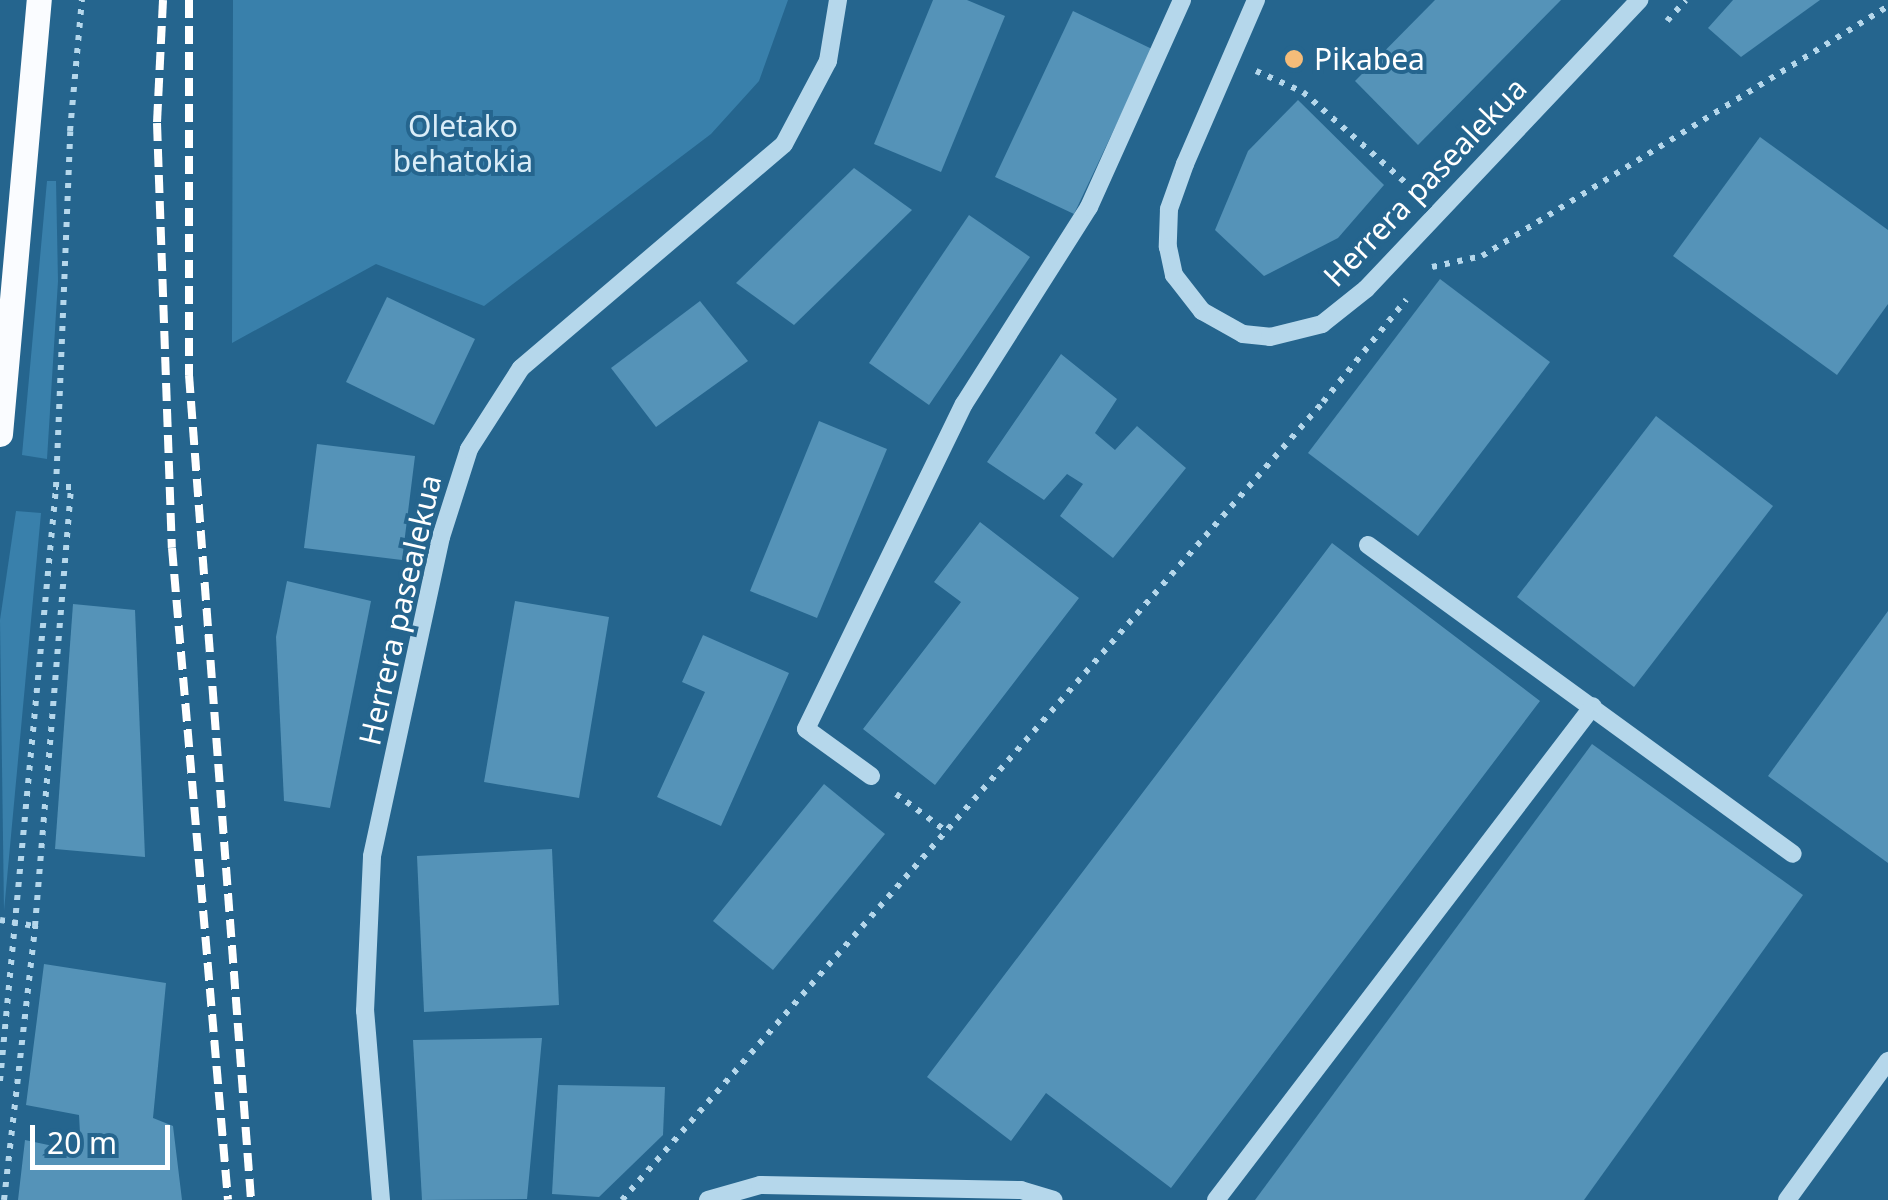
<!DOCTYPE html>
<html>
<head>
<meta charset="utf-8">
<style>
  body { margin:0 }
  #map { position:relative; width:1888px; height:1200px; overflow:hidden; background:#25658e; font-family:"Noto Sans",sans-serif }
  div>[style] { position:absolute }
  .green>* { inset:0; background:#3980ab }
  .building>* { inset:0; background:#5593b8 }
  .path>* { height:6px; margin-top:-3px; transform-origin:0; background:repeating-linear-gradient(90deg,#b5d7eb 0 5px,transparent 0 13px) }
  .minor>* { height:18px; margin:-9px; padding:0 9px; transform-origin:9px; border-radius:9px; background:#b5d7eb }
  .major>* { height:25px; margin:-12.5px; padding:0 12.5px; transform-origin:12.5px; border-radius:12.5px; background:#fafcff }
  .rail>* { height:8px; margin-top:-4px; transform-origin:0; background:repeating-linear-gradient(90deg,#fff 0 18px,transparent 0 26px) }
  .dots>* { width:28px; height:28px; translate:-50% -50%; box-sizing:border-box; border:5px solid #25658e; border-radius:50% }
  span { translate:-50% -50%; white-space:nowrap; text-align:center; line-height:1.15; -webkit-text-stroke:8px #25658e; paint-order:stroke }
  .poi-label { font-size:30px; color:#fff }
  .left { translate:0 -50%; text-align:left }
  .park-label { font-size:30px; color:#daedf8 }
  .street-label { font-size:30px; color:#fff }
  .scale { position:absolute; left:30px; top:1125px; width:140px; height:45px; box-sizing:border-box; border:5px solid #fff; border-top:0; padding-left:12px; font-size:30px; line-height:35px; white-space:nowrap; color:#fff; -webkit-text-stroke:8px #25658e; paint-order:stroke }
</style>
</head>
<body>
<div id="map">
  <div class="green">
    <i style="clip-path:polygon(233px 0,788px 0,759px 81px,711px 134px,484px 306px,376px 264px,232px 343px)"></i>
    <i style="clip-path:polygon(47px 181px,56px 181px,58px 281px,47px 459px,22px 455px)"></i>
    <i style="clip-path:polygon(16px 511px,41px 513px,4px 911px,0 620px)"></i>
  </div>
  <div class="building">
    <i style="clip-path:polygon(933px 0,967px 0,1005px 16px,941px 172px,874px 144px)"></i>
    <i style="clip-path:polygon(1435px 0,1561px 0,1418px 145px,1355px 81px)"></i>
    <i style="clip-path:polygon(1733px 0,1820px 0,1741px 57px,1708px 28px)"></i>
    <i style="clip-path:polygon(1073px 11px,1152px 49px,1074px 214px,995px 177px)"></i>
    <i style="clip-path:polygon(1298px 100px,1384px 185px,1338px 238px,1264px 276px,1215px 230px,1248px 151px)"></i>
    <i style="clip-path:polygon(1760px 137px,1888px 230px,1888px 304px,1837px 375px,1673px 256px)"></i>
    <i style="clip-path:polygon(854px 168px,912px 210px,794px 325px,736px 283px)"></i>
    <i style="clip-path:polygon(969px 215px,1030px 257px,929px 405px,869px 363px)"></i>
    <i style="clip-path:polygon(1440px 279px,1550px 362px,1418px 536px,1308px 453px)"></i>
    <i style="clip-path:polygon(387px 297px,475px 339px,434px 425px,346px 382px)"></i>
    <i style="clip-path:polygon(700px 301px,748px 361px,656px 427px,611px 368px)"></i>
    <i style="clip-path:polygon(1061px 354px,1117px 399px,1095px 433px,1115px 450px,1137px 426px,1186px 468px,1113px 558px,1060px 516px,1083px 484px,1067px 474px,1044px 500px,987px 462px)"></i>
    <i style="clip-path:polygon(1656px 416px,1773px 506px,1634px 687px,1517px 597px)"></i>
    <i style="clip-path:polygon(819px 421px,887px 449px,817px 618px,750px 591px)"></i>
    <i style="clip-path:polygon(317px 444px,415px 456px,402px 560px,304px 548px)"></i>
    <i style="clip-path:polygon(980px 522px,1079px 598px,935px 785px,863px 729px,961px 602px,934px 582px)"></i>
    <i style="clip-path:polygon(1332px 543px,1540px 701px,1171px 1188px,1046px 1093px,1011px 1141px,927px 1077px)"></i>
    <i style="clip-path:polygon(287px 581px,371px 601px,330px 808px,284px 801px,276px 637px)"></i>
    <i style="clip-path:polygon(515px 601px,609px 617px,579px 798px,484px 782px)"></i>
    <i style="clip-path:polygon(73px 604px,135px 610px,145px 857px,55px 849px)"></i>
    <i style="clip-path:polygon(1888px 611px,1888px 863px,1768px 776px)"></i>
    <i style="clip-path:polygon(703px 635px,789px 673px,721px 826px,657px 797px,705px 692px,682px 682px)"></i>
    <i style="clip-path:polygon(1592px 744px,1803px 895px,1584px 1200px,1255px 1200px)"></i>
    <i style="clip-path:polygon(824px 784px,885px 834px,773px 970px,713px 921px)"></i>
    <i style="clip-path:polygon(552px 849px,559px 1005px,424px 1012px,417px 856px)"></i>
    <i style="clip-path:polygon(44px 964px,166px 983px,153px 1118px,173px 1126px,182px 1200px,18px 1200px,25px 1140px,81px 1152px,79px 1115px,26px 1105px)"></i>
    <i style="clip-path:polygon(542px 1038px,527px 1199px,422px 1200px,413px 1040px)"></i>
    <i style="clip-path:polygon(558px 1085px,665px 1087px,663px 1135px,599px 1197px,552px 1194px)"></i>
  </div>
  <div class="path">
    <i style="left:1667px;top:21px;width:28px;rotate:-48deg"></i>
    <i style="left:1256px;top:71px;width:51px;rotate:24.1deg"></i>
    <i style="left:1303px;top:92px;width:151px;rotate:41.5deg"></i>
    <i style="left:1432px;top:267px;width:51px;rotate:-12.4deg"></i>
    <i style="left:1482px;top:256px;width:477px;rotate:-31.6deg"></i>
    <i style="left:896px;top:794px;width:62px;rotate:36.5deg"></i>
    <i style="left:0;top:920px;width:36px;rotate:10deg"></i>
    <i style="left:0;top:1081px;width:597px;rotate:-84.61deg"></i>
    <i style="left:56px;top:487px;width:356px;rotate:-87.7deg"></i>
    <i style="left:70px;top:131px;width:132px;rotate:-84.8deg"></i>
    <i style="left:4px;top:1200px;width:276px;rotate:-83.5deg"></i>
    <i style="left:35px;top:926px;width:440px;rotate:-85.3deg"></i>
    <i style="left:71px;top:487px;width:15px;rotate:180deg"></i>
    <i style="left:622px;top:1200px;width:1062px;rotate:-48.7deg"></i>
    <i style="left:1323px;top:402px;width:132px;rotate:-50.9deg"></i>
  </div>
  <div class="minor">
    <i style="left:1256px;top:0;width:179px;rotate:113.4deg"></i>
    <i style="left:1185px;top:164px;width:48px;rotate:109.6deg"></i>
    <i style="left:1169px;top:209px;width:38px;rotate:92deg"></i>
    <i style="left:1168px;top:247px;width:29px;rotate:78deg"></i>
    <i style="left:1174px;top:275px;width:46px;rotate:52.1deg"></i>
    <i style="left:1202px;top:311px;width:47px;rotate:29.3deg"></i>
    <i style="left:1243px;top:334px;width:27px;rotate:6deg"></i>
    <i style="left:1270px;top:337px;width:54px;rotate:-14deg"></i>
    <i style="left:1322px;top:324px;width:56px;rotate:-38.5deg"></i>
    <i style="left:1366px;top:289px;width:398px;rotate:-46.6deg"></i>
    <i style="left:1368px;top:545px;width:525px;rotate:36.02deg"></i>
    <i style="left:871px;top:776px;width:80px;rotate:-144.1deg"></i>
    <i style="left:806px;top:729px;width:361px;rotate:-64.1deg"></i>
    <i style="left:964px;top:404px;width:233px;rotate:-57.6deg"></i>
    <i style="left:1089px;top:207px;width:227px;rotate:-65.8deg"></i>
    <i style="left:381px;top:1200px;width:190px;rotate:-94.8deg"></i>
    <i style="left:365px;top:1011px;width:155px;rotate:-87.4deg"></i>
    <i style="left:372px;top:856px;width:326px;rotate:-77.8deg"></i>
    <i style="left:441px;top:537px;width:92px;rotate:-72.3deg"></i>
    <i style="left:469px;top:449px;width:96px;rotate:-57.3deg"></i>
    <i style="left:521px;top:368px;width:345px;rotate:-40.4deg"></i>
    <i style="left:784px;top:144px;width:94px;rotate:-62.1deg"></i>
    <i style="left:828px;top:61px;width:62px;rotate:-80.7deg"></i>
    <i style="left:708px;top:1200px;width:54px;rotate:-16.1deg"></i>
    <i style="left:760px;top:1185px;width:261px;rotate:1.1deg"></i>
    <i style="left:1021px;top:1190px;width:34px;rotate:17deg"></i>
    <i style="left:1216px;top:1200px;width:621px;rotate:-52.65deg"></i>
    <i style="left:1787px;top:1200px;width:172px;rotate:-54deg"></i>
  </div>
  <div class="major">
    <i style="left:0;top:434px;width:436px;rotate:-84.9deg"></i>
  </div>
  <div class="rail">
    <i style="left:163px;top:0;width:123px;rotate:92.8deg"></i>
    <i style="left:157px;top:123px;width:425px;rotate:88deg"></i>
    <i style="left:172px;top:548px;width:654px;rotate:85.09deg"></i>
    <i style="left:189px;top:0;width:375px;rotate:90deg"></i>
    <i style="left:189px;top:375px;width:827px;rotate:85.7deg"></i>
  </div>
  <div class="dots">
    <i style="left:1294px;top:59px;background:#f5bc79"></i>
  </div>
  <div class="poi-label">
    <span class="left" style="left:1314px;top:59px">Pikabea</span>
  </div>
  <div class="park-label">
    <span style="left:463px;top:143px">Oletako<br>behatokia</span>
  </div>
  <div class="street-label">
    <span style="left:1425px;top:182px;rotate:-46deg">Herrera pasealekua</span>
    <span style="left:400px;top:610px;rotate:-77deg">Herrera pasealekua</span>
  </div>
  <div class="scale">20 m</div>
</div>
</body>
</html>
